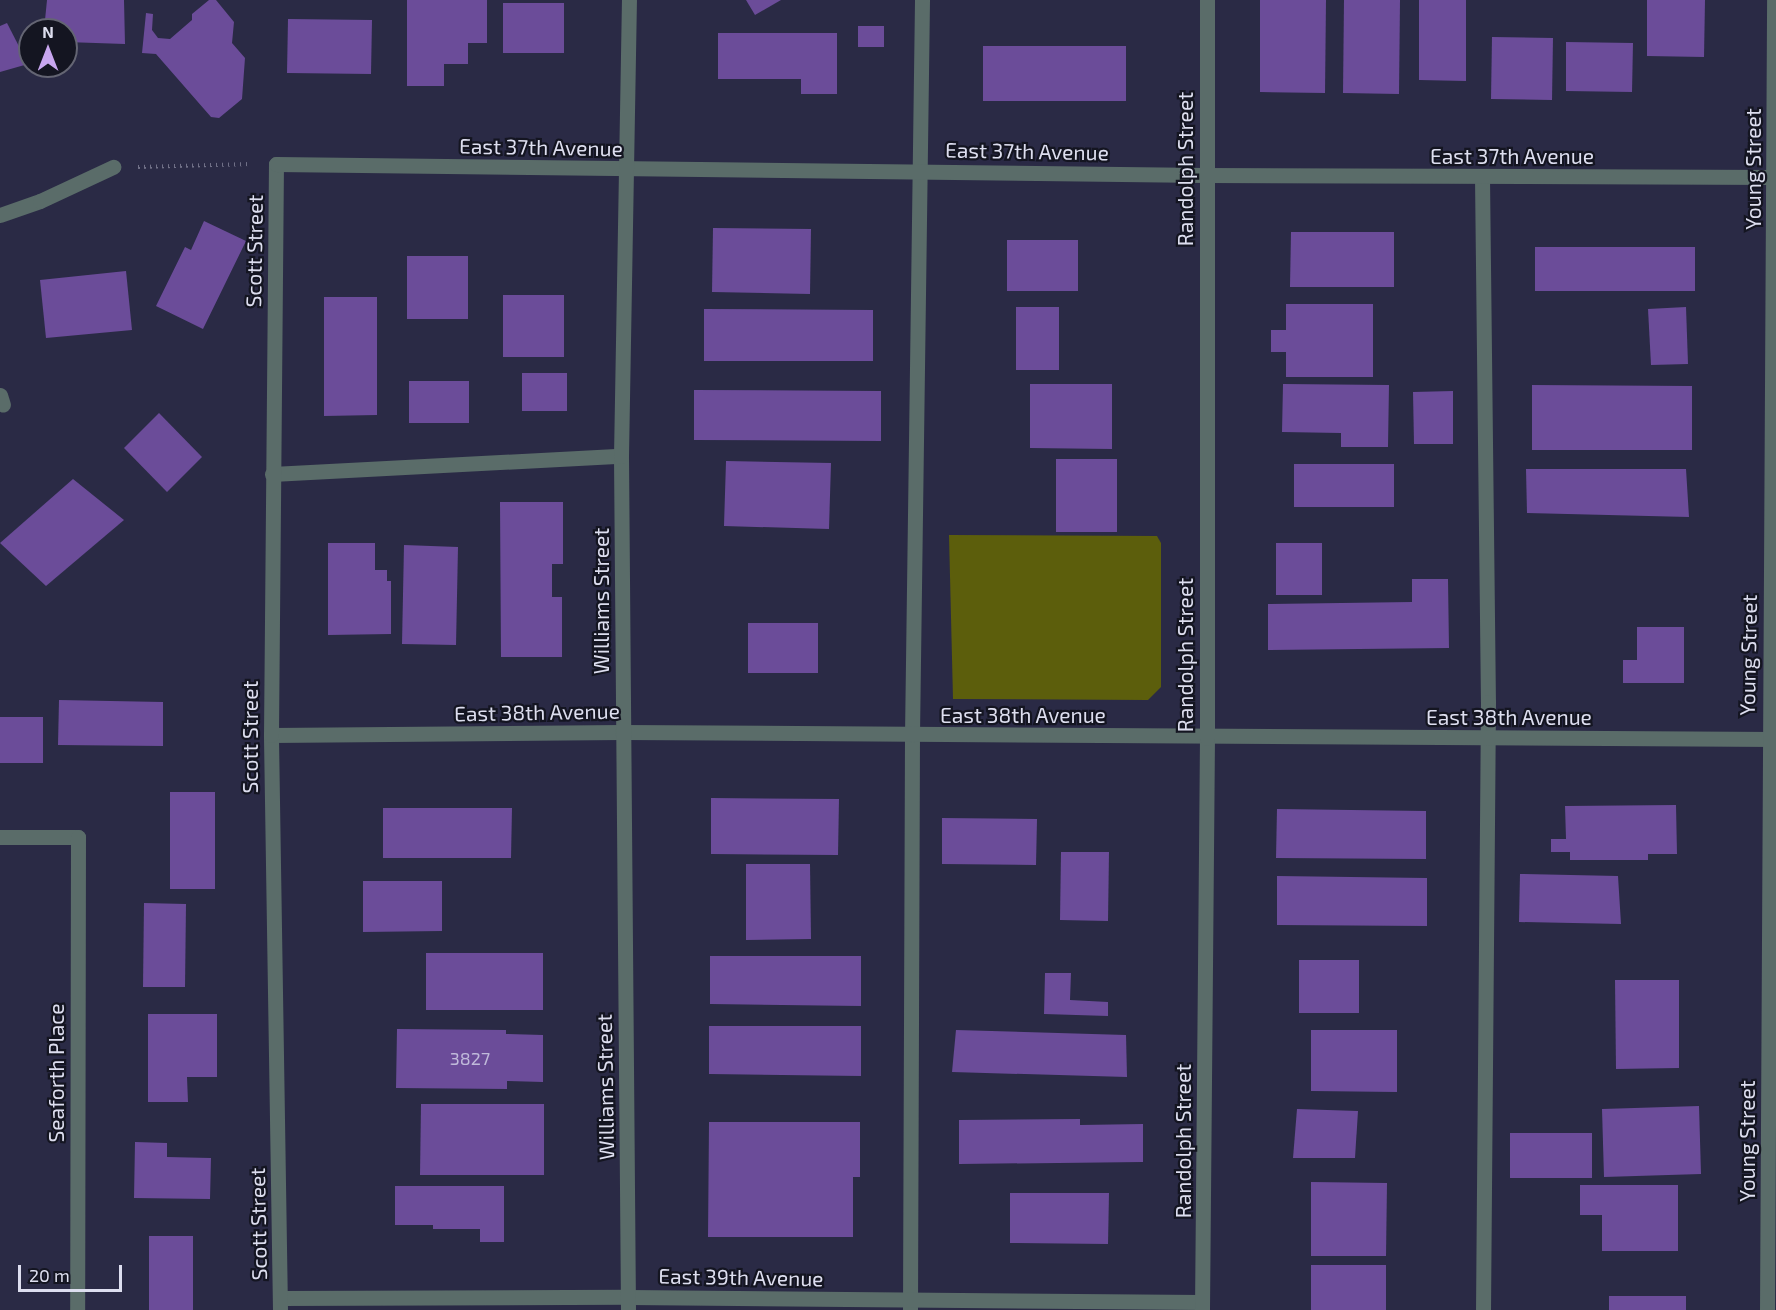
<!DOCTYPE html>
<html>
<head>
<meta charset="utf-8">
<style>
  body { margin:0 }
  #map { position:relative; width:1776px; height:1310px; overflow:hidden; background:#2a2a45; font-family:"Exo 2",sans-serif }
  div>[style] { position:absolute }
  .forest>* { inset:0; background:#5c5e0c }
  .building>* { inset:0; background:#6b4c99 }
  .path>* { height:4px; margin-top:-2px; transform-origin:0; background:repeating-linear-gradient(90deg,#707087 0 1.5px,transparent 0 6px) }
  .lane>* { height:15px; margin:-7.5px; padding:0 7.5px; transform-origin:7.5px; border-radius:7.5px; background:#5a6c69 }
  .street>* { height:15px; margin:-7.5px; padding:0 7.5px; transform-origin:7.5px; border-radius:7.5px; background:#5a6c69 }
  span { translate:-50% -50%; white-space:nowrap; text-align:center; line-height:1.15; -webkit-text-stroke:4.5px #141521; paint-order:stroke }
  .number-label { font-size:18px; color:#c0bada }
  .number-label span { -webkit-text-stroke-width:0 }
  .street-label { font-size:21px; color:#dddeef }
  .north { position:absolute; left:18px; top:18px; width:60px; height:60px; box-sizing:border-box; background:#141521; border:2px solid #646573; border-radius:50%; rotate:0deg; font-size:16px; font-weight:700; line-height:24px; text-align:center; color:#dddeef }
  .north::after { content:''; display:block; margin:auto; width:21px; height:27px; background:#c8a6ef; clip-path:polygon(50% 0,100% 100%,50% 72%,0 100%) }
  .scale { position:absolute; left:18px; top:1265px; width:104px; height:27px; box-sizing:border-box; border:3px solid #dddeef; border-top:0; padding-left:8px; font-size:18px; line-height:21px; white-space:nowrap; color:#dddeef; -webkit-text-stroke:4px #141521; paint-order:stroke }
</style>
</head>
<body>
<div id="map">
  <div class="forest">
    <i style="clip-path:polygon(949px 535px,1157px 536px,1161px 543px,1161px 687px,1148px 700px,953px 699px)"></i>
  </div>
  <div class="building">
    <i style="clip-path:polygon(47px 0,124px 0,125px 44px,66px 42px,66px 30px,44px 30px)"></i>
    <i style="clip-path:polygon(209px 0,216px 0,234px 22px,232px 43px,245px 58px,242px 99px,219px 118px,211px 117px,156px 54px,142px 53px,146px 13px,153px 14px,152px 30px,158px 38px,170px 39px,192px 20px,192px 14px)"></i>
    <i style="clip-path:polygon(407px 0,487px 0,487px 43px,468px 43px,468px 64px,444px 64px,444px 86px,407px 86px)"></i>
    <i style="clip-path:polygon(746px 0,781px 0,755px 15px)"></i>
    <i style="clip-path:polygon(1260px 0,1326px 0,1325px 93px,1260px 92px)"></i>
    <i style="clip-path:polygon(1344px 0,1400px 0,1399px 94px,1343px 93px)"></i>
    <i style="clip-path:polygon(1419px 0,1466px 0,1466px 81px,1419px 80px)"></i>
    <i style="clip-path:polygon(1647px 0,1705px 0,1704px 57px,1647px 56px)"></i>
    <i style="clip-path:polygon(503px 3px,564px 3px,564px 53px,503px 53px)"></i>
    <i style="clip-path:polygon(288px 19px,372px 20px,371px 74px,287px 73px)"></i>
    <i style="clip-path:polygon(7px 23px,28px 64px,0 72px,0 26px)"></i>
    <i style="clip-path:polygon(858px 26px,884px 26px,884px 47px,858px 47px)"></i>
    <i style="clip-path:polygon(718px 33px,837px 33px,837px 94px,801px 94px,801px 79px,718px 79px)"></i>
    <i style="clip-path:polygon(1492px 37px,1553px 38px,1552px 100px,1491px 99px)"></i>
    <i style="clip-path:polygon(1566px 42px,1633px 43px,1632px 92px,1566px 91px)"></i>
    <i style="clip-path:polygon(983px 46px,1126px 46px,1126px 101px,983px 101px)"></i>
    <i style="clip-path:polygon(204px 221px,246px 241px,203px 329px,156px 306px,185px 247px,191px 250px)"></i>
    <i style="clip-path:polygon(713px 228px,811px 229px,810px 294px,712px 292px)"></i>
    <i style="clip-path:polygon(1291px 232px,1394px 232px,1394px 287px,1290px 287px)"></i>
    <i style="clip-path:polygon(1007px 240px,1078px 240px,1078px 291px,1007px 291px)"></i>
    <i style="clip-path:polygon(1535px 247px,1695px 247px,1695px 291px,1535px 291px)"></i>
    <i style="clip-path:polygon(407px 256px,468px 256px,468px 319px,407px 319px)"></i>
    <i style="clip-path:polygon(126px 271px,132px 330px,46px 338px,40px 280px)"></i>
    <i style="clip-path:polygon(503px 295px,564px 295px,564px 357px,503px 357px)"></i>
    <i style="clip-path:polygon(324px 297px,377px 297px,377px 415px,324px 416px)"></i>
    <i style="clip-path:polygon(1286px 304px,1373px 304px,1373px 377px,1286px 377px,1286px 352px,1271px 352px,1271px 330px,1286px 330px)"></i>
    <i style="clip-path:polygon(1016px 307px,1059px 307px,1059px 370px,1016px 370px)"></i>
    <i style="clip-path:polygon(1686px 307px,1688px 364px,1651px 365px,1648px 309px)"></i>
    <i style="clip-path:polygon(704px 309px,873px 310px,873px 361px,704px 361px)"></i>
    <i style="clip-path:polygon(522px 373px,567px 373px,567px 411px,522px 411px)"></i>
    <i style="clip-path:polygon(409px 381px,469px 381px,469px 423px,409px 423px)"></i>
    <i style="clip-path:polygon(1030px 384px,1112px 384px,1112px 449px,1030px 448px)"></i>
    <i style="clip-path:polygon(1283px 384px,1389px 385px,1388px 447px,1341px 447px,1341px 433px,1282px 432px)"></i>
    <i style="clip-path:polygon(1532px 385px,1692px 386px,1692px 450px,1532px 450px)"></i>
    <i style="clip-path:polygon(694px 390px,881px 391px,881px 441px,694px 440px)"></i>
    <i style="clip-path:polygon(1453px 391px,1453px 444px,1414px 444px,1413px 392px)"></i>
    <i style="clip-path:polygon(159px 413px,202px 457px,167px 492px,124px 448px)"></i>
    <i style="clip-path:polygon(1056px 459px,1117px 459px,1117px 532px,1056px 532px)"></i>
    <i style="clip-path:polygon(726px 461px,831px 463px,829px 529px,724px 526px)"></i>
    <i style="clip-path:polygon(1294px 464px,1394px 464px,1394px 507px,1294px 507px)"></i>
    <i style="clip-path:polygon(1526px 469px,1686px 469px,1689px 517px,1527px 513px)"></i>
    <i style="clip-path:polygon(73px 479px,124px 520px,46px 586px,0 543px)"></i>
    <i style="clip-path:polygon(500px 502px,563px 502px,563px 564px,552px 564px,552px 597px,562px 597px,562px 657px,501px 657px)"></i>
    <i style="clip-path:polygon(328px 543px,375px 543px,375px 570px,387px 570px,387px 581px,391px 581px,391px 634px,328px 635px)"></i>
    <i style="clip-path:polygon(1276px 543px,1322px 543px,1322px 595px,1276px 595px)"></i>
    <i style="clip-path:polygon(404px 545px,458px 547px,456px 645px,402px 644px)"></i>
    <i style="clip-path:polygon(1412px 579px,1448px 579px,1449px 648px,1268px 650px,1268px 604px,1412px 602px)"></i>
    <i style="clip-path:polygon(748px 623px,818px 623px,818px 673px,748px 673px)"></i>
    <i style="clip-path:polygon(1637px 627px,1684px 627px,1684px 683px,1623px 683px,1623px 660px,1637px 660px)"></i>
    <i style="clip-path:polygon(59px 700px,163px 702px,163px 746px,58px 745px)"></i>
    <i style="clip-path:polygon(0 717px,43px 717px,43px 763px,0 763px)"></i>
    <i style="clip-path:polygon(170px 792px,215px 792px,215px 889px,170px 889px)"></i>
    <i style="clip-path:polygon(711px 798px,839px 799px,838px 855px,711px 854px)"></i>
    <i style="clip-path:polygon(1676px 805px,1677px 854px,1648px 854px,1648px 860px,1570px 860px,1570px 852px,1551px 852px,1551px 839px,1566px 839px,1565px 806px)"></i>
    <i style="clip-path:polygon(383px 808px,512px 808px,511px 858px,383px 858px)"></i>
    <i style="clip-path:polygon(1277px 809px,1426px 811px,1426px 859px,1276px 858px)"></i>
    <i style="clip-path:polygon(942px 818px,1037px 819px,1036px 865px,942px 864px)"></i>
    <i style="clip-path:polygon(1061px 852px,1109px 852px,1108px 921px,1060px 920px)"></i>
    <i style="clip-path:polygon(746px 864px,810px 864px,811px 939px,746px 940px)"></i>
    <i style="clip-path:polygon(1520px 874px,1618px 876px,1621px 924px,1519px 922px)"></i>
    <i style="clip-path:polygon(1277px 876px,1427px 878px,1427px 926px,1277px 925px)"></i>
    <i style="clip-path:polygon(363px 881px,442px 881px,442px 931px,363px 932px)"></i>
    <i style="clip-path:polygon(144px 903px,186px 904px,185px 987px,143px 987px)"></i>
    <i style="clip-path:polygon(426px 953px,543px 953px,543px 1010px,426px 1010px)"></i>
    <i style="clip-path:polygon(710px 956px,861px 956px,861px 1006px,710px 1004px)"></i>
    <i style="clip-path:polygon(1299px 960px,1359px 960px,1359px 1013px,1299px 1013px)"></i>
    <i style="clip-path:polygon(1045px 973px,1071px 973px,1070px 1000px,1108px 1002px,1108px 1016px,1044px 1014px)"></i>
    <i style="clip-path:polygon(1615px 980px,1679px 980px,1679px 1068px,1616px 1069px)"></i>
    <i style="clip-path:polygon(148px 1014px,217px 1014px,217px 1077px,187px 1077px,188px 1102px,148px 1102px)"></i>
    <i style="clip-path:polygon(709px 1026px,861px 1026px,861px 1076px,709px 1074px)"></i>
    <i style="clip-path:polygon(397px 1029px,506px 1030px,506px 1034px,543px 1035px,543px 1082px,507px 1081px,507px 1089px,396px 1088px)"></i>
    <i style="clip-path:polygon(956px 1030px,1126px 1035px,1127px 1077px,952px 1072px)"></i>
    <i style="clip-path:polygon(1311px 1030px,1397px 1030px,1397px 1092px,1311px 1091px)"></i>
    <i style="clip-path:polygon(421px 1104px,544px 1104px,544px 1175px,420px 1175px)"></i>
    <i style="clip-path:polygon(1699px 1106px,1701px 1174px,1604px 1177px,1602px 1109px)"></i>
    <i style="clip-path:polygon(1297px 1109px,1358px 1111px,1355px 1158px,1293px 1158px)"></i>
    <i style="clip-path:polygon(1080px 1119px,1080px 1125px,1143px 1124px,1143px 1162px,959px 1164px,959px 1120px)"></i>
    <i style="clip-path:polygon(709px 1122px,860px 1122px,860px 1177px,853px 1177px,853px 1237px,708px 1237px)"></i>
    <i style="clip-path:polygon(1510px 1133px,1592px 1133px,1592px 1178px,1510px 1178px)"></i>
    <i style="clip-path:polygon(135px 1142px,167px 1143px,167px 1157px,211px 1158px,210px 1199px,134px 1198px)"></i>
    <i style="clip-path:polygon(1311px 1182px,1387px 1183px,1386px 1256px,1311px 1256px)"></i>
    <i style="clip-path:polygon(1580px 1185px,1678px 1185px,1678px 1251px,1602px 1251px,1602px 1215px,1580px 1215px)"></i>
    <i style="clip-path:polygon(395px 1186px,504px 1186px,504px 1242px,480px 1242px,480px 1229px,433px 1229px,433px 1225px,395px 1225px)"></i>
    <i style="clip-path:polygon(1010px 1193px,1109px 1193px,1108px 1244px,1010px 1243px)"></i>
    <i style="clip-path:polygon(149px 1236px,193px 1236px,193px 1310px,149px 1310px)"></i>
    <i style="clip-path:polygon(1311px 1265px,1386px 1265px,1386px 1310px,1311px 1310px)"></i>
    <i style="clip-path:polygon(1609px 1296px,1686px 1296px,1686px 1310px,1609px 1310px)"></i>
  </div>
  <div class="path">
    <i style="left:138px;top:167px;width:112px;rotate:-1.5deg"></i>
  </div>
  <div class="lane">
    <i style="left:1482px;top:177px;width:525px;rotate:89.35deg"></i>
    <i style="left:1488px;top:702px;width:608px;rotate:90.47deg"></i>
    <i style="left:910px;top:1310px;width:575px;rotate:-89.8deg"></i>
    <i style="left:912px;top:735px;width:735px;rotate:-89.22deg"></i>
  </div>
  <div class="street">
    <i style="left:0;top:215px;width:42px;rotate:-19.3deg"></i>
    <i style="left:40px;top:201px;width:81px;rotate:-25deg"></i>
    <i style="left:0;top:395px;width:10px;rotate:73deg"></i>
    <i style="left:272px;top:474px;width:349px;rotate:-3deg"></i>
    <i style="left:271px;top:735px;width:351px;rotate:-0.5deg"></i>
    <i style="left:622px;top:732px;width:1154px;rotate:0.35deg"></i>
    <i style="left:0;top:837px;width:78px"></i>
    <i style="left:78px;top:837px;width:473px;rotate:90.1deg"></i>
    <i style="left:280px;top:1298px;width:348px;rotate:-0.2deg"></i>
    <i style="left:628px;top:1297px;width:574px;rotate:0.5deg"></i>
    <i style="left:280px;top:1310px;width:575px;rotate:-90.9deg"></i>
    <i style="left:271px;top:735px;width:571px;rotate:-89.5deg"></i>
    <i style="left:276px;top:164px;width:929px;rotate:0.68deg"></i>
    <i style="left:1205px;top:175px;width:571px;rotate:0.2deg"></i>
    <i style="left:628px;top:1310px;width:854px;rotate:-90.47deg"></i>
    <i style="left:621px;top:456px;width:456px;rotate:-89deg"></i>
    <i style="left:1202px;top:1310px;width:572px;rotate:-89.5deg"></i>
    <i style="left:1207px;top:738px;width:738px;rotate:-90deg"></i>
    <i style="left:1767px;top:1310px;width:1310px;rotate:-89.69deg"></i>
  </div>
  <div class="number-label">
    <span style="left:470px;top:1058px">3827</span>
  </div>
  <div class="street-label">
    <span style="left:541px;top:147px;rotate:1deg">East 37th Avenue</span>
    <span style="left:1027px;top:151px;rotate:1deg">East 37th Avenue</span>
    <span style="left:1512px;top:156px">East 37th Avenue</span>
    <span style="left:1185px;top:169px;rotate:-90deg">Randolph Street</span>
    <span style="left:1753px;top:169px;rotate:-90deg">Young Street</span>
    <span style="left:254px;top:251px;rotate:-89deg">Scott Street</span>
    <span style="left:601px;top:601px;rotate:-90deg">Williams Street</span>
    <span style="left:1185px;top:655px;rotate:-90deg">Randolph Street</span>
    <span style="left:1748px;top:655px;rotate:-89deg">Young Street</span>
    <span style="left:537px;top:712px;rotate:-1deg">East 38th Avenue</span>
    <span style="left:1023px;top:715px">East 38th Avenue</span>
    <span style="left:1509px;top:717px">East 38th Avenue</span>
    <span style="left:250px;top:737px;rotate:-90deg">Scott Street</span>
    <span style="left:56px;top:1073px;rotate:-90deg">Seaforth Place</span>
    <span style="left:605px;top:1087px;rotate:-91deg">Williams Street</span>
    <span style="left:1183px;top:1141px;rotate:-90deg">Randolph Street</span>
    <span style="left:1747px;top:1141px;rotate:-90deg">Young Street</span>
    <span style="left:258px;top:1224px;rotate:-91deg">Scott Street</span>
    <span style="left:741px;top:1277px;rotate:1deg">East 39th Avenue</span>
  </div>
  <div class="north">N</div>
  <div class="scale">20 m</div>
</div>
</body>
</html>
